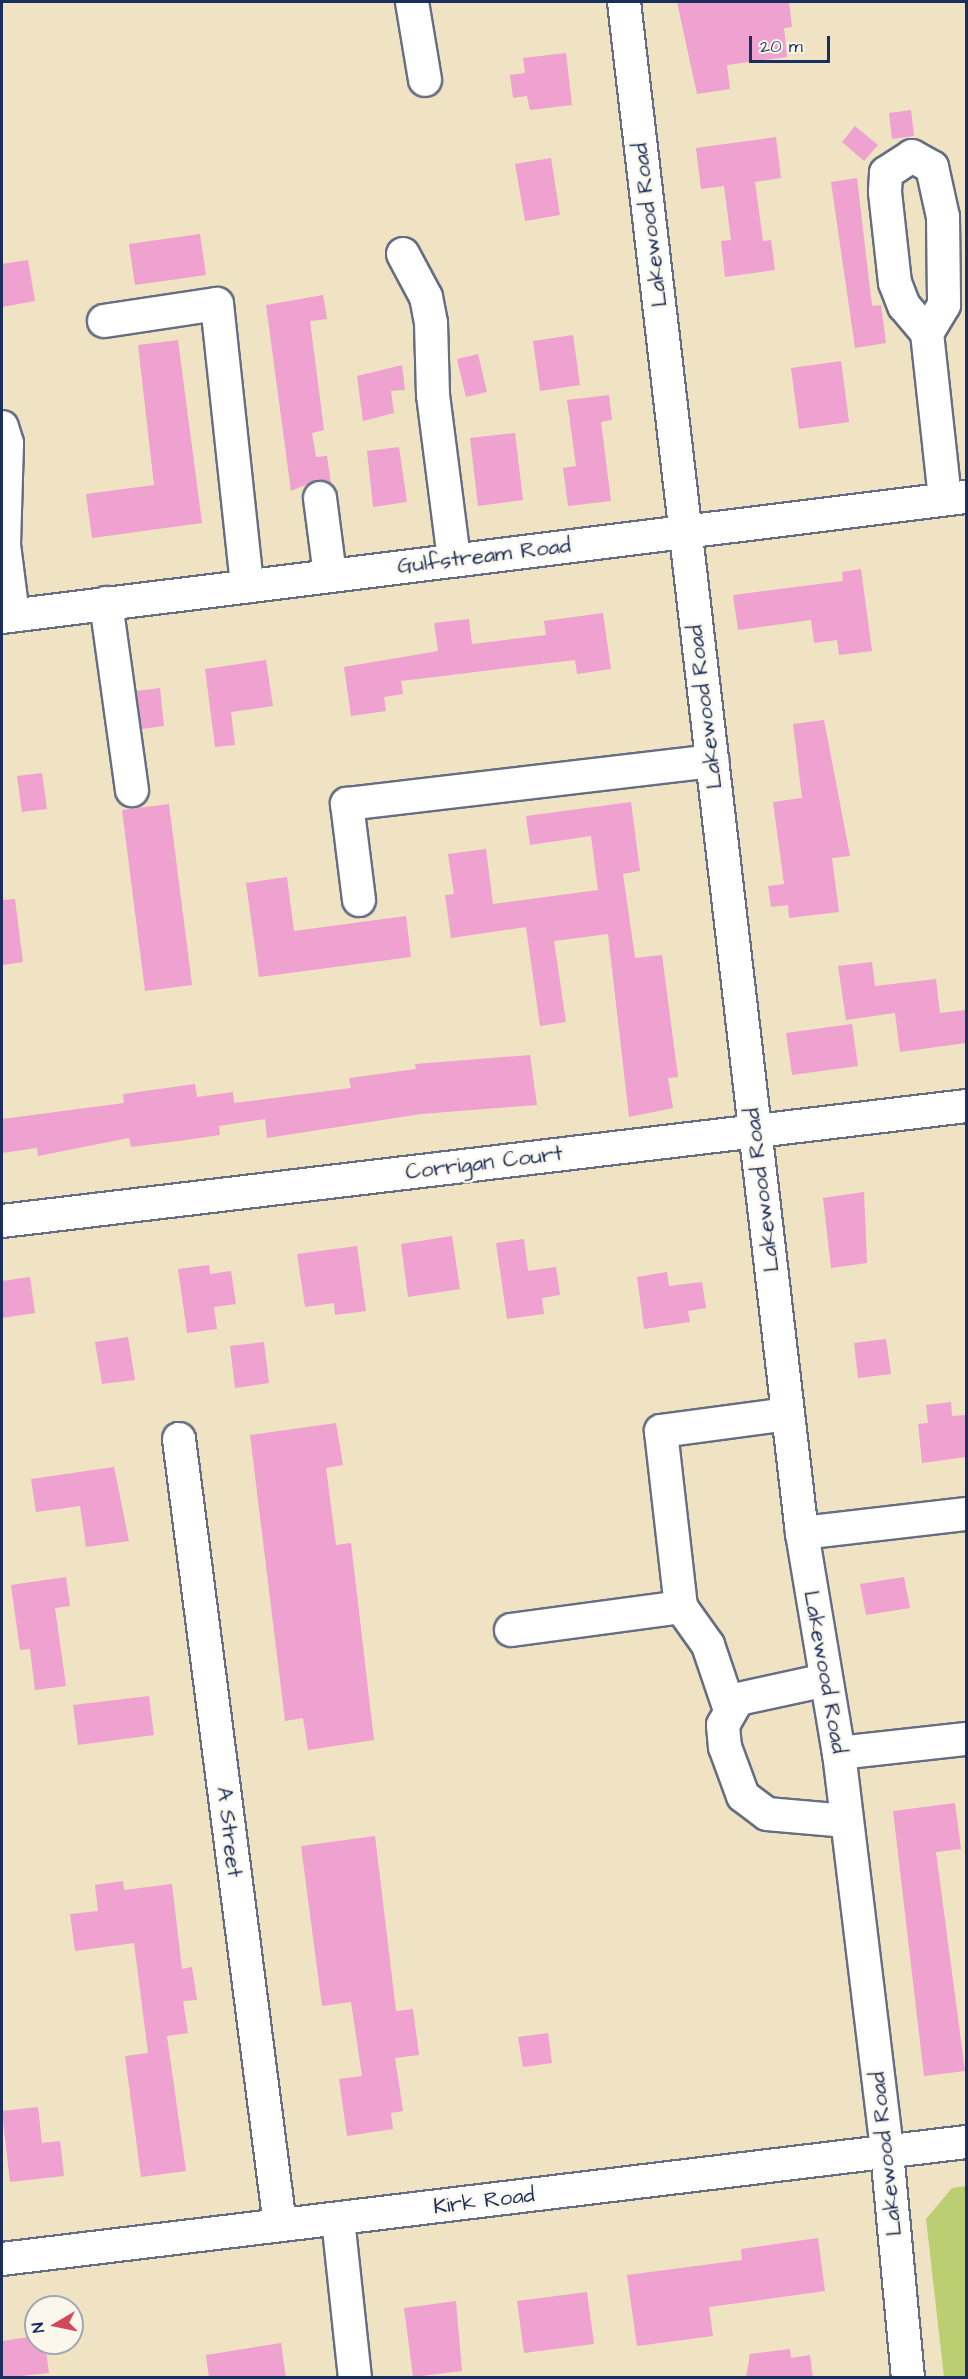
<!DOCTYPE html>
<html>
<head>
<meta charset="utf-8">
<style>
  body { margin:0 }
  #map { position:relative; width:968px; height:2379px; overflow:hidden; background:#efe3c4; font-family:"Architects Daughter",sans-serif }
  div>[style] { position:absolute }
  .green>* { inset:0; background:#bbce72 }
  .building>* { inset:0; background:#efa1d0 }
  .roads { filter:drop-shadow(2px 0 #656e82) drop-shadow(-2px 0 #656e82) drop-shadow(0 2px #656e82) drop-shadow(0 -2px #656e82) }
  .minor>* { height:32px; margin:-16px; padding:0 16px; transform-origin:16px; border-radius:16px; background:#fff }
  span { translate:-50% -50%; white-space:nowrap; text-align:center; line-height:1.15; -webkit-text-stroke:5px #fbf7ec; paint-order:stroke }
  .street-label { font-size:22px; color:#1b2f5e }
  .frame { position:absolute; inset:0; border:3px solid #1b2f5e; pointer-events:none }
  .north { position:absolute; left:24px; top:2295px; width:60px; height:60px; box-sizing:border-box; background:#fbf7ec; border:2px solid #a1a7b3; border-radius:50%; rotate:261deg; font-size:16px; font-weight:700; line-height:24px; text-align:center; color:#1b2f5e }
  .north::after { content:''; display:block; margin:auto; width:21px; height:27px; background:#d1495b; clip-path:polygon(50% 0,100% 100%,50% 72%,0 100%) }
  .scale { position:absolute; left:749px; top:36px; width:81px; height:27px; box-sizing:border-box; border:3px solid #1b2f5e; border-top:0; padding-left:8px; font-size:18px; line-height:21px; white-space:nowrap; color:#1b2f5e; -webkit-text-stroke:4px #fbf7ec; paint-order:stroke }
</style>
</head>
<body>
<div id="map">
  <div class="green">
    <i style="clip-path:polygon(966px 2186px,966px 2377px,944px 2377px,926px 2219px,952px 2188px)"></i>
  </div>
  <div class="building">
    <i style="clip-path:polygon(677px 2px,789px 2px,792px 27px,784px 28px,787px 57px,727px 65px,730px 89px,697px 94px)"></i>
    <i style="clip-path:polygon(566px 53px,572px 105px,530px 110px,527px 96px,513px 98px,510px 75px,525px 73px,523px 58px)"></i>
    <i style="clip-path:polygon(911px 110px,914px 136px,892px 139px,889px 113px)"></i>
    <i style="clip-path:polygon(855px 126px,878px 145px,864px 161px,842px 142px)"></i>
    <i style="clip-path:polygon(776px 137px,781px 178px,755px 182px,763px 241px,771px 240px,775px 270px,725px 277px,721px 241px,731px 240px,724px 186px,701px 189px,696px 148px)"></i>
    <i style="clip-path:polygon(551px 158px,560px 215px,525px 221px,515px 164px)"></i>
    <i style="clip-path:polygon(857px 178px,872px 306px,881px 305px,886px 343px,855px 348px,831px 182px)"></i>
    <i style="clip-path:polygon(200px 234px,206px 275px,135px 285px,129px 244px)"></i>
    <i style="clip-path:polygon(28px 260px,35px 301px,2px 307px,2px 264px)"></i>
    <i style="clip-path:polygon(323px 295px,327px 319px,310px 321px,324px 430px,312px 433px,316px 457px,327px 456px,331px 484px,317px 480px,291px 491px,266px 305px)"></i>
    <i style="clip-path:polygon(573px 335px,580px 385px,540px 391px,533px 341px)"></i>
    <i style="clip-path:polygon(178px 340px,202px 523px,92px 538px,86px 494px,154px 485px,138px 345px)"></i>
    <i style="clip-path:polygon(478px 354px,487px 392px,466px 397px,457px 359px)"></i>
    <i style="clip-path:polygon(841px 361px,849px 422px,799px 429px,791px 368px)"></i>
    <i style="clip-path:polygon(402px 365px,405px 390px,391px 391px,394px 413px,363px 421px,357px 376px)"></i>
    <i style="clip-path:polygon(609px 395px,612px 420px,601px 422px,611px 501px,568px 506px,563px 468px,576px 466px,567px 400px)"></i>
    <i style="clip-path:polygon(515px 433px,523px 500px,478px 506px,470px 438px)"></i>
    <i style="clip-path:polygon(399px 447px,407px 502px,373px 507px,367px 451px)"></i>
    <i style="clip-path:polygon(861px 569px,872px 651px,839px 655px,837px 640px,814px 643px,811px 620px,738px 630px,733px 595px,843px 581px,842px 572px)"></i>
    <i style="clip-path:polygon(603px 613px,611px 669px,577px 674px,575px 660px,401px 681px,403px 694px,384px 697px,386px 711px,351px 716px,344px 667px,438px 651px,434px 623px,469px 619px,472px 644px,546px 635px,544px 621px)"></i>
    <i style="clip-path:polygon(266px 660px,273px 706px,231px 712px,235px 745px,215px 747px,205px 669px)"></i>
    <i style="clip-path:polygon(160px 688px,164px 726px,142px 729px,136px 691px)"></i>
    <i style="clip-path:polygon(824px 720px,850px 856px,832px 858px,839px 912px,789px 918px,788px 905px,771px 907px,768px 886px,784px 884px,773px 802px,802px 798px,793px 724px)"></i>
    <i style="clip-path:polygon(42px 773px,47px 809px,22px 812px,17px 776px)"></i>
    <i style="clip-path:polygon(631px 802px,640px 871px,623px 874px,635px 958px,662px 955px,678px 1077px,668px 1078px,673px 1108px,629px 1117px,608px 934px,554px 941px,566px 1022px,540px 1026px,526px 927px,451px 938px,445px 895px,454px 894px,448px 854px,486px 849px,493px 904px,598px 890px,591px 836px,530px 845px,526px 816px)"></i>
    <i style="clip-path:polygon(169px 804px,192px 985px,145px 991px,122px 810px)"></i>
    <i style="clip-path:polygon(287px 877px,294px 931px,406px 916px,411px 957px,259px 977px,246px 883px)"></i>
    <i style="clip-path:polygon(15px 899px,23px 962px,2px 965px,2px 900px)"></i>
    <i style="clip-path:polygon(872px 962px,875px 986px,936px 979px,940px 1013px,965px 1010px,966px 1043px,900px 1052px,895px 1013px,846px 1020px,838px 966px)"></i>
    <i style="clip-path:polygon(852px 1024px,858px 1066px,792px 1075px,786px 1033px)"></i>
    <i style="clip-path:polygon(530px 1055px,537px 1105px,421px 1114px,267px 1138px,265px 1119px,219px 1126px,220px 1135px,186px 1140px,131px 1147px,129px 1138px,38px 1156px,37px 1148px,2px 1153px,2px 1119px,124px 1103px,123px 1094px,195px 1084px,197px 1097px,233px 1092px,234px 1103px,351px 1088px,349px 1078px,416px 1069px,415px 1064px)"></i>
    <i style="clip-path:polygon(864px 1192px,867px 1263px,831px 1268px,823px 1198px)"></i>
    <i style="clip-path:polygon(452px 1236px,460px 1289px,408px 1297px,401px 1244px)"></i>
    <i style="clip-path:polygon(524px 1239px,528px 1271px,556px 1267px,560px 1295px,542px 1298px,544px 1314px,507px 1319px,496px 1243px)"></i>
    <i style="clip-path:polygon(357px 1246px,366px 1311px,335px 1315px,334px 1303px,305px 1307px,297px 1254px)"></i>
    <i style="clip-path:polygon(209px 1265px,210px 1274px,231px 1271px,236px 1304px,214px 1307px,217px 1329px,187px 1333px,178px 1269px)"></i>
    <i style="clip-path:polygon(667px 1272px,669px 1286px,702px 1282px,706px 1308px,688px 1311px,690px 1322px,644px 1329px,637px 1277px)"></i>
    <i style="clip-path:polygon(30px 1277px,35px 1313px,2px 1318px,2px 1281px)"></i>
    <i style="clip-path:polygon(128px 1337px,135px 1380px,102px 1384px,95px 1342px)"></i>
    <i style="clip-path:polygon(886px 1339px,891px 1374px,858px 1378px,854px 1343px)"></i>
    <i style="clip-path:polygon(264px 1342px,269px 1383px,235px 1388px,230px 1346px)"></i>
    <i style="clip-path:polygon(951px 1402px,952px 1416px,966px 1415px,966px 1457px,922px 1463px,918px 1424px,928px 1423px,926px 1405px)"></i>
    <i style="clip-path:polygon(336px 1423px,343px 1465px,326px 1468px,336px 1545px,351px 1543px,374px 1740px,308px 1750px,303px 1718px,285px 1721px,250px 1435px)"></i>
    <i style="clip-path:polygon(114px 1467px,129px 1541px,86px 1547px,80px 1506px,36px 1512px,31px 1479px)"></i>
    <i style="clip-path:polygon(66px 1577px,70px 1606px,55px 1608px,66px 1686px,35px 1690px,30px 1649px,20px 1650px,11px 1585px)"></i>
    <i style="clip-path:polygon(904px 1577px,910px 1608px,866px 1615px,860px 1584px)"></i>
    <i style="clip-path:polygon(149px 1696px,154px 1735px,78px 1745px,73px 1705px)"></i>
    <i style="clip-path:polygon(955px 1803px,961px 1849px,936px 1852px,965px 2071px,924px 2076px,893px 1811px)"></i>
    <i style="clip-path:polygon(375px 1836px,396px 2011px,413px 2009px,419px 2055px,395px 2058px,403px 2111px,391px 2113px,393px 2129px,347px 2136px,339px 2079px,362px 2076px,351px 2002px,322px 2006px,301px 1846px)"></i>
    <i style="clip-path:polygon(123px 1881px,124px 1890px,172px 1884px,182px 1969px,192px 1967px,197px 2000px,183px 2001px,188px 2033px,167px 2036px,186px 2171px,141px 2177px,125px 2056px,148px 2053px,134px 1943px,75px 1951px,70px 1914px,98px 1911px,95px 1885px)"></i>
    <i style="clip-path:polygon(548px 2033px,552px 2063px,523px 2067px,518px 2037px)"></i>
    <i style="clip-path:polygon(38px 2107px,42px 2143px,60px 2141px,64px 2176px,10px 2182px,2px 2111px)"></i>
    <i style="clip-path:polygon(818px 2238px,825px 2291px,709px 2307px,713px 2336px,637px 2346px,627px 2275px,742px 2260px,741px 2249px)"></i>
    <i style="clip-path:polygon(587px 2292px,594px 2344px,524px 2353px,517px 2301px)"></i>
    <i style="clip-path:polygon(456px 2301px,462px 2371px,413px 2377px,404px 2308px)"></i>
    <i style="clip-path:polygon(36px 2336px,36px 2343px,45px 2343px,49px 2373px,2px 2378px,2px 2341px)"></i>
    <i style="clip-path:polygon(281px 2343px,286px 2378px,209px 2378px,206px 2355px)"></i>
    <i style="clip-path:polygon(790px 2349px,791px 2358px,810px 2355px,813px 2378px,746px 2378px,750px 2354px)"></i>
  </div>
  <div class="roads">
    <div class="minor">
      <i style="left:412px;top:2px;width:79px;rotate:80.5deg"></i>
      <i style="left:624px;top:2px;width:1541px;rotate:83.37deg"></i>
      <i style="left:802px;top:1533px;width:223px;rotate:80.5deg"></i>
      <i style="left:839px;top:1753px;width:402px;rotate:83.1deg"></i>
      <i style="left:887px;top:2152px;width:227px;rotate:84.7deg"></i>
      <i style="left:403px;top:254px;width:49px;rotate:61.9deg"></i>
      <i style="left:426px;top:297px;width:26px;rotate:79deg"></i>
      <i style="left:431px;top:323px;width:72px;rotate:88.4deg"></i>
      <i style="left:433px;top:395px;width:166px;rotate:82.7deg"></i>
      <i style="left:104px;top:321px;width:114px;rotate:-8.6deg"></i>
      <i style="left:217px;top:304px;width:284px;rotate:83.9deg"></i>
      <i style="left:927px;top:333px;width:35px;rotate:-130deg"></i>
      <i style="left:904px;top:306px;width:25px;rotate:-111deg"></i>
      <i style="left:895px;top:283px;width:92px;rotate:-96.3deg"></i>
      <i style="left:885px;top:192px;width:19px;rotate:-87deg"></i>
      <i style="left:886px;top:173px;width:31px;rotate:-33deg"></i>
      <i style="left:912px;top:156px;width:23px;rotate:29deg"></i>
      <i style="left:932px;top:167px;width:51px;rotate:77.6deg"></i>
      <i style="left:943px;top:217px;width:88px;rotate:89.3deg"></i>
      <i style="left:944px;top:305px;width:33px;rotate:121deg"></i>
      <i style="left:927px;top:333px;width:167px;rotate:83.8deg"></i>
      <i style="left:2px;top:427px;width:17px;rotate:73deg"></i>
      <i style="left:7px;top:443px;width:102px;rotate:91.7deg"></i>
      <i style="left:4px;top:545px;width:71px;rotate:82.7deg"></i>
      <i style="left:320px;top:498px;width:78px;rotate:82.6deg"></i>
      <i style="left:106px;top:603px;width:189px;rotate:82.1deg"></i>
      <i style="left:2px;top:617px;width:971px;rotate:-7.1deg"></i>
      <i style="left:359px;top:900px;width:97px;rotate:-97.1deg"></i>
      <i style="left:347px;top:804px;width:368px;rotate:-6.7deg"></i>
      <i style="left:2px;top:1221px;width:971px;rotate:-6.8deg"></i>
      <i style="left:179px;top:1439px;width:792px;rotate:82.68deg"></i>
      <i style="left:802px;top:1533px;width:165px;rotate:-6.6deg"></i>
      <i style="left:681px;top:1607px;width:47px;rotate:54.6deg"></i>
      <i style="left:708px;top:1645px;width:65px;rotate:71.3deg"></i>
      <i style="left:511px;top:1630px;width:172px;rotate:-7.7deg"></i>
      <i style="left:681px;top:1607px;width:177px;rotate:-96.5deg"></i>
      <i style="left:661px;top:1431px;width:128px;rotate:-7.6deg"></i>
      <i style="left:826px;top:1680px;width:90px;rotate:167.8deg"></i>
      <i style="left:738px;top:1699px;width:30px;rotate:120deg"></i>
      <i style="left:723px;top:1725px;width:22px;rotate:85deg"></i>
      <i style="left:725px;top:1747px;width:52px;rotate:69.8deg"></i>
      <i style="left:743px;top:1796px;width:30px;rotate:37deg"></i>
      <i style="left:767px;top:1814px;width:80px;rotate:5deg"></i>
      <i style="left:839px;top:1753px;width:128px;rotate:-6.3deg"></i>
      <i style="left:338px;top:2219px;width:160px;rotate:83.9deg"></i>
      <i style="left:2px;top:2259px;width:971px;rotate:-6.92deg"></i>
    </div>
  </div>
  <div class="street-label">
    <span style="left:650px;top:225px;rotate:-97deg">Lakewood Road</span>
    <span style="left:484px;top:556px;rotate:-7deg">Gulfstream Road</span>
    <span style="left:705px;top:707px;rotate:-97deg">Lakewood Road</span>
    <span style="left:484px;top:1163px;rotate:-7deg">Corrigan Court</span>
    <span style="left:762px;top:1190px;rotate:-97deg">Lakewood Road</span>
    <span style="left:825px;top:1672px;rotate:80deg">Lakewood Road</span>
    <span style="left:229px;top:1832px;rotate:83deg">A Street</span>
    <span style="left:886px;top:2154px;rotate:-96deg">Lakewood Road</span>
    <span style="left:484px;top:2201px;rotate:-7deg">Kirk Road</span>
  </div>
  <div class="frame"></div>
  <div class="north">N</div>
  <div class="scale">20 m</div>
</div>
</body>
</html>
